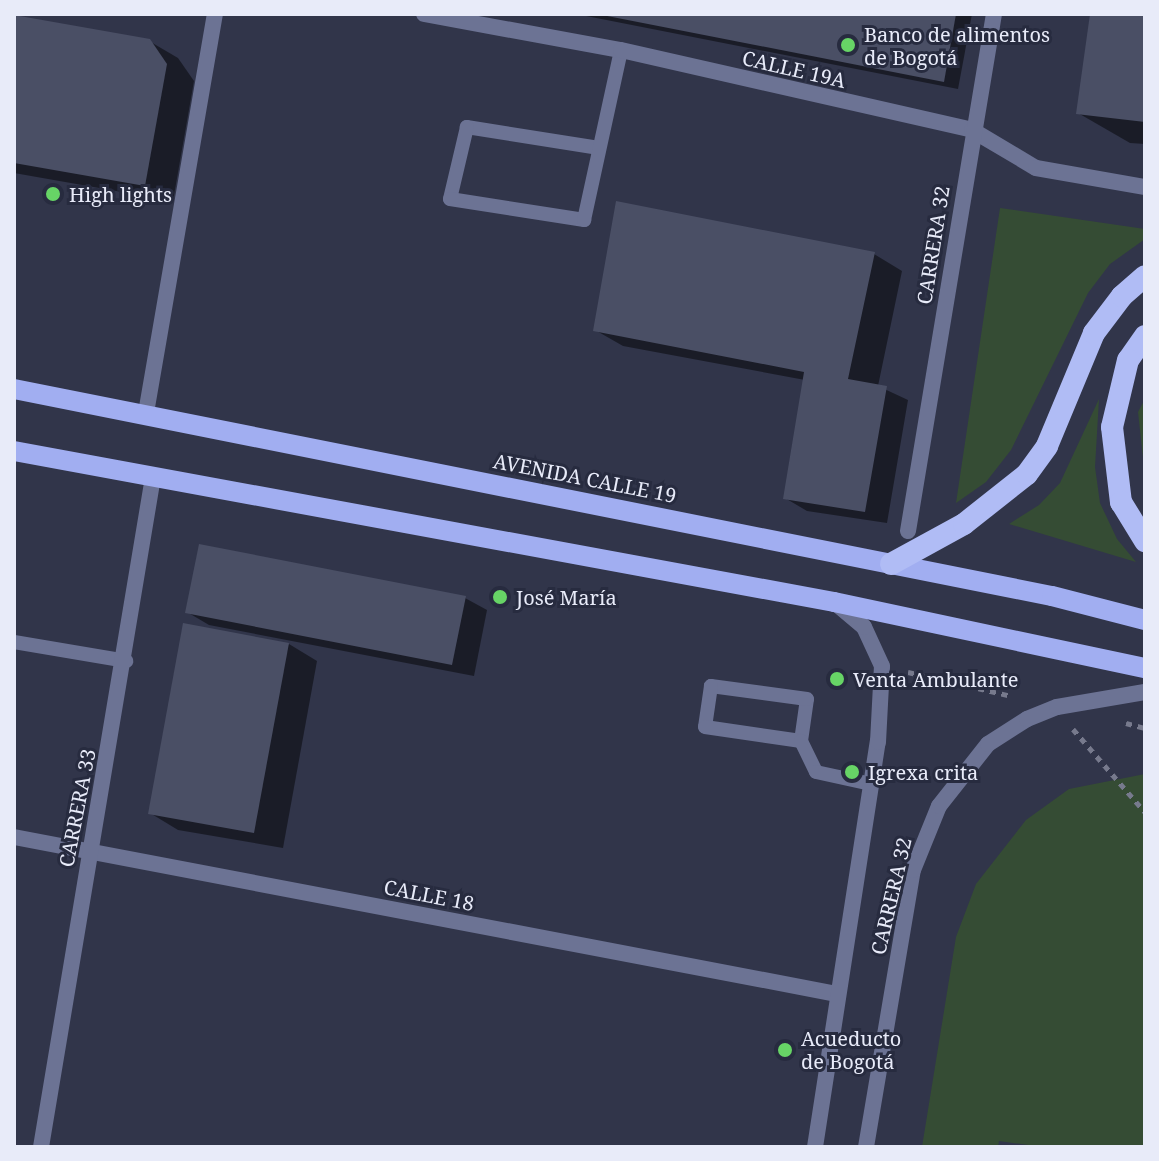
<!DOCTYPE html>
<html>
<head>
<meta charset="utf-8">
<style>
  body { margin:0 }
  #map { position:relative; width:1159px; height:1161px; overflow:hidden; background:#31354a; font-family:"Noto Serif",serif }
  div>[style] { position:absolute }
  .green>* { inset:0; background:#354c34 }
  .shadow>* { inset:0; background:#0007 }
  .building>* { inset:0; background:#4a4f65 }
  .path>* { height:5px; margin-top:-2.5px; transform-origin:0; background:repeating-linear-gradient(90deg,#777a8d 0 6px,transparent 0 12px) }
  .service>* { height:14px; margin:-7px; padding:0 7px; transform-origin:7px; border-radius:7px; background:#6c7394 }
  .minor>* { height:16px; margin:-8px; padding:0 8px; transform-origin:8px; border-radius:8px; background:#6c7394 }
  .tertiary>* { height:16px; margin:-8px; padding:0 8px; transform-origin:8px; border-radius:8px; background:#6c7394 }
  .primary>* { height:20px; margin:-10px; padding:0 10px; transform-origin:10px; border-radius:10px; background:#a1aef1 }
  .trunk>* { height:22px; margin:-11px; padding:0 11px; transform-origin:11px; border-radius:11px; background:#b0bcf5 }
  .dots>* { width:22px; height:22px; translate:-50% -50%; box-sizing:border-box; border:4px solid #272b3f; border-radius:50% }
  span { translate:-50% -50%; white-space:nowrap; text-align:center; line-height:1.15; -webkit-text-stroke:6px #272b3f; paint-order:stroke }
  .poi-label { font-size:20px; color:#e8ebf9 }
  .left { translate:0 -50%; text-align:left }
  .street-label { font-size:20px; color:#e8ebf9 }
  .frame { position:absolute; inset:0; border:16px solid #e8ebf9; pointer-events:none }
</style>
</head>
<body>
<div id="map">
  <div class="green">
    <i style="clip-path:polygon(1000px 208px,1145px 229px,1145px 239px,1110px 264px,1088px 293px,1011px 450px,986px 482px,956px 503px)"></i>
    <i style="clip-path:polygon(1099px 399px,1095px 467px,1100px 503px,1117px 539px,1136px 562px,1009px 524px,1039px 505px,1060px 483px)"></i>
    <i style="clip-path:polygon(1145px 399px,1145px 476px,1138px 412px)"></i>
    <i style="clip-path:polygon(1145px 774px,1145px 1147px,1042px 1147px,999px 1141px,998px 1147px,922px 1147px,956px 937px,976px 884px,1026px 820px,1069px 789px)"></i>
  </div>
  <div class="shadow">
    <i style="clip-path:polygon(576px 14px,972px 14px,958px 89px)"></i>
    <i style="clip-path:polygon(1092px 14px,1145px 14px,1145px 144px,1130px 143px,1078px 113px)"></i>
    <i style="clip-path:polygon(14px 17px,149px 41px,178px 58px,194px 81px,173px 201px,14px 173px)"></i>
    <i style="clip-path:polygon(874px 254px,902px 271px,878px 386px,908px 400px,887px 523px,807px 511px,785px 498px,805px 380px,623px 346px,595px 330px)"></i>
    <i style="clip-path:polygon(465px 598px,487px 610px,474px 676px,209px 625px,187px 612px)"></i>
    <i style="clip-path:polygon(289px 644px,317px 661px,283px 848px,178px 830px,150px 813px)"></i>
  </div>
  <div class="building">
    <i style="clip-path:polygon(597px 14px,956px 14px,944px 82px)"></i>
    <i style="clip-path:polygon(1090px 14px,1145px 14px,1145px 122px,1076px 114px)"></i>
    <i style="clip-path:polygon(14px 15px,150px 39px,167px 64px,145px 186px,14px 163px)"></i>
    <i style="clip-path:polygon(616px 201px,875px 252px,848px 379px,887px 386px,865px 512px,783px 499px,804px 372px,593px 331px)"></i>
    <i style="clip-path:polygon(199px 544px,466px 596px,452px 665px,185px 613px)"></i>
    <i style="clip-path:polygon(183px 623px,289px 643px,254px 833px,148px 814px)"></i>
  </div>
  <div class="path">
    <i style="left:908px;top:672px;width:107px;rotate:13deg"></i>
    <i style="left:1126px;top:723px;width:20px;rotate:15deg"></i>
    <i style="left:1073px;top:729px;width:110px;rotate:49.1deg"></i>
  </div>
  <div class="service">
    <i style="left:599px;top:148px;width:134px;rotate:-171deg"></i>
    <i style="left:467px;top:127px;width:74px;rotate:103.3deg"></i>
    <i style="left:450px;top:199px;width:136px;rotate:8.9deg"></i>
    <i style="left:584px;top:220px;width:174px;rotate:-77.7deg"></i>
    <i style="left:14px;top:642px;width:114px;rotate:9.6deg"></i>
    <i style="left:801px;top:741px;width:42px;rotate:-81.9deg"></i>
    <i style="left:807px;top:699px;width:97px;rotate:-172.3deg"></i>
    <i style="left:711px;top:686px;width:41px;rotate:98.3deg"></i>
    <i style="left:705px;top:727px;width:97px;rotate:8.3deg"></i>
    <i style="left:801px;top:741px;width:34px;rotate:64deg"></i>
    <i style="left:816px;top:772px;width:56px;rotate:12.3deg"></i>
  </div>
  <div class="minor">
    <i style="left:424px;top:14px;width:200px;rotate:10.4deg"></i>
    <i style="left:621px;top:50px;width:360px;rotate:12.8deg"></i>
    <i style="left:972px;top:130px;width:74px;rotate:30.7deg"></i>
    <i style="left:1036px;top:168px;width:111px;rotate:9.9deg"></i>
    <i style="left:146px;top:413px;width:405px;rotate:-80.2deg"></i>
    <i style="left:908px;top:531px;width:524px;rotate:-80.56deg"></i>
    <i style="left:14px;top:837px;width:838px;rotate:10.8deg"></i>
    <i style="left:41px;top:1147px;width:679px;rotate:-80.51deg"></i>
  </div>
  <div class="tertiary">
    <i style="left:815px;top:1147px;width:410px;rotate:-81.2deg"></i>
    <i style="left:878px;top:742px;width:76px;rotate:-87deg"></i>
    <i style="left:882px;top:666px;width:43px;rotate:-114.8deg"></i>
    <i style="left:864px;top:627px;width:38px;rotate:-140deg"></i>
    <i style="left:866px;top:1147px;width:281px;rotate:-80.4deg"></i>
    <i style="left:913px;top:870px;width:69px;rotate:-67.9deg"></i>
    <i style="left:939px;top:806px;width:79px;rotate:-51.7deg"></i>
    <i style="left:988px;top:744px;width:46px;rotate:-32.7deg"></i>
    <i style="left:1027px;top:719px;width:32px;rotate:-22deg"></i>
    <i style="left:1057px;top:707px;width:89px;rotate:-9.7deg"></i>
  </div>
  <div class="primary">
    <i style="left:14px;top:389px;width:1058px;rotate:11.28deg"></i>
    <i style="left:1052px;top:596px;width:96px;rotate:14.5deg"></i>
    <i style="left:14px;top:451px;width:834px;rotate:10.43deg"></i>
    <i style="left:834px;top:602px;width:318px;rotate:12deg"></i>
  </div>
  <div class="trunk">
    <i style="left:1145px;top:336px;width:29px;rotate:125deg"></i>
    <i style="left:1128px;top:360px;width:69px;rotate:103.4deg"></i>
    <i style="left:1112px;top:427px;width:76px;rotate:83.2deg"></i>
    <i style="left:1121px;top:502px;width:46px;rotate:58.4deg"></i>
    <i style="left:891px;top:564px;width:83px;rotate:-28.7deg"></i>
    <i style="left:964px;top:524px;width:80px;rotate:-38.4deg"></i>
    <i style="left:1027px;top:474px;width:34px;rotate:-54deg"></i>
    <i style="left:1047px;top:446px;width:122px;rotate:-67.4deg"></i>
    <i style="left:1094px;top:333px;width:46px;rotate:-52.9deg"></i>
    <i style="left:1122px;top:296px;width:30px;rotate:-41deg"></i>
  </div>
  <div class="dots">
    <i style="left:848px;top:45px;background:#67d466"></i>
    <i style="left:53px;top:194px;background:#67d466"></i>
    <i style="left:500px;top:597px;background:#67d466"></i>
    <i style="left:837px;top:679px;background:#67d466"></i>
    <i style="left:852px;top:772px;background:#67d466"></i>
    <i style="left:785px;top:1050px;background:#67d466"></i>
  </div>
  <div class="poi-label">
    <span class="left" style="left:864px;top:46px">Banco de alimentos<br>de Bogotá</span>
    <span class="left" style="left:69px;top:194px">High lights</span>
    <span class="left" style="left:516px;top:597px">José María</span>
    <span class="left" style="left:853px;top:679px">Venta Ambulante</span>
    <span class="left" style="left:868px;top:772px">Igrexa crita</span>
    <span class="left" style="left:801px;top:1050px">Acueducto<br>de Bogotá</span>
  </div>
  <div class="street-label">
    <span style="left:794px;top:69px;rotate:13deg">CALLE 19A</span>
    <span style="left:933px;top:245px;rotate:-81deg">CARRERA 32</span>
    <span style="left:585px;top:478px;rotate:11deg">AVENIDA CALLE 19</span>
    <span style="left:77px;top:808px;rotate:-79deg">CARRERA 33</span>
    <span style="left:429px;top:895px;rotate:11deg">CALLE 18</span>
    <span style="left:891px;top:896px;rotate:-77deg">CARRERA 32</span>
  </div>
  <div class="frame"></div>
</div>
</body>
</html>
